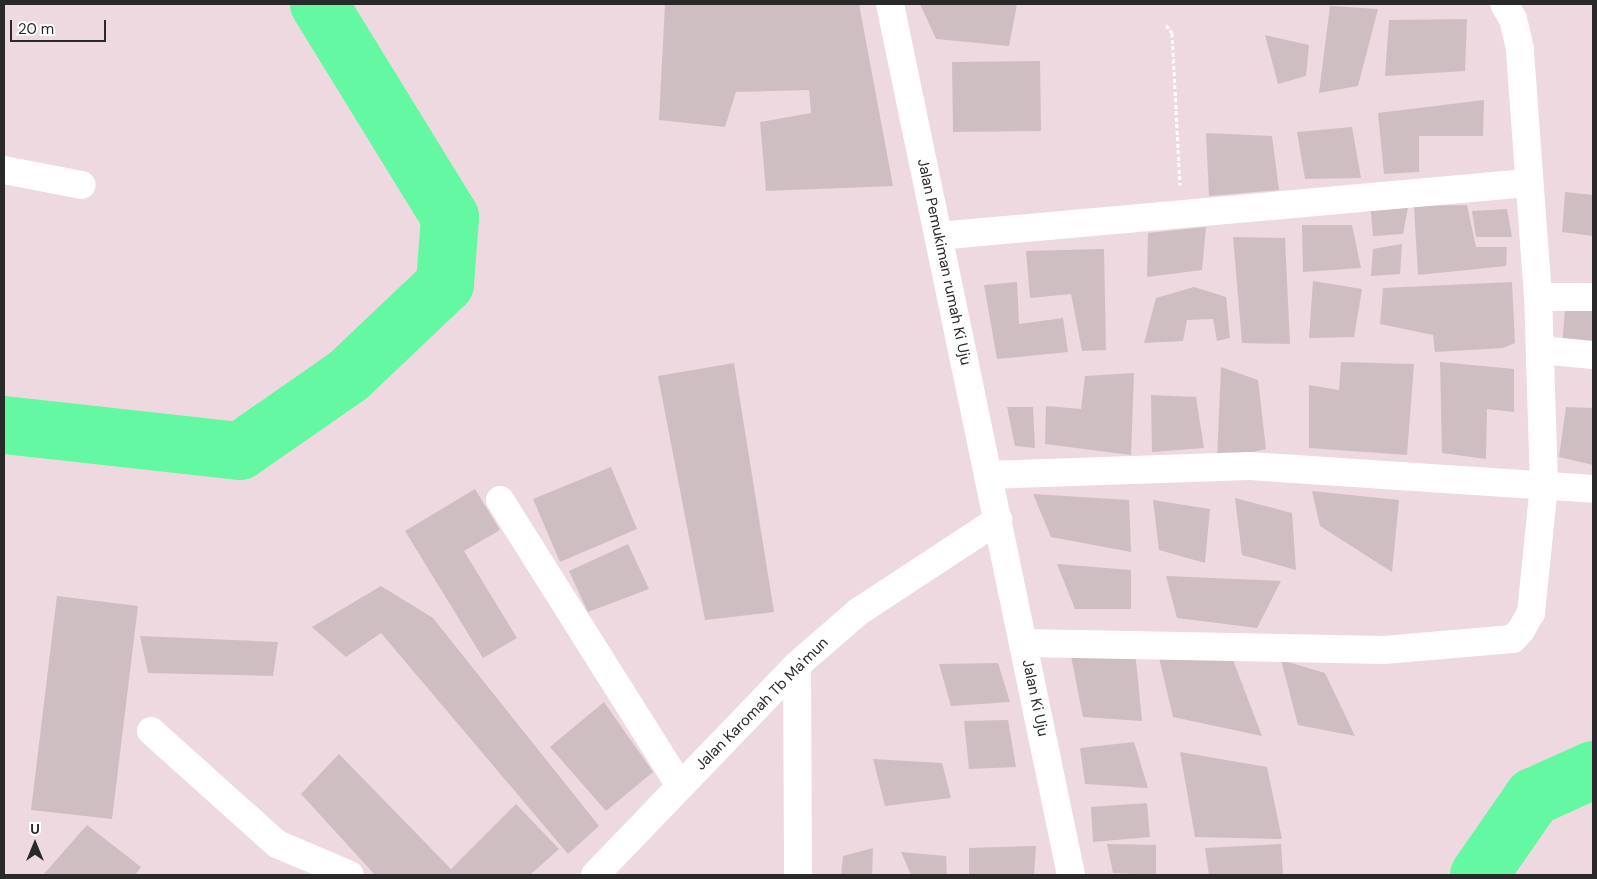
<!DOCTYPE html>
<html>
<head>
<meta charset="utf-8">
<style>
  body { margin:0 }
  #map { position:relative; width:1597px; height:879px; overflow:hidden; background:#edd9df; font-family:"DM Sans",sans-serif }
  div>[style] { position:absolute }
  .river>* { height:58px; margin:-29px; padding:0 29px; transform-origin:29px; border-radius:29px; background:#63f8a1 }
  .building>* { inset:0; background:#cebec2 }
  .path>* { height:3px; margin-top:-1.5px; transform-origin:0; background:repeating-linear-gradient(90deg,#fff 0 4px,transparent 0 6.5px) }
  .street>* { height:28px; margin:-14px; padding:0 14px; transform-origin:14px; border-radius:14px; background:#fff }
  span { translate:-50% -50%; white-space:nowrap; text-align:center; line-height:1.15; -webkit-text-stroke:4px #fff; paint-order:stroke }
  .street-label { font-size:15px; color:#292929 }
  .frame { position:absolute; inset:0; border:5px solid #292929; pointer-events:none }
  .north { position:absolute; left:10px; top:819px; width:50px; height:50px; -webkit-text-stroke:4px #fff; paint-order:stroke; rotate:0deg; font-size:14px; font-weight:700; line-height:20px; text-align:center; color:#292929 }
  .north::after { content:''; display:block; margin:auto; width:18px; height:22px; background:#292929; clip-path:polygon(50% 0,100% 100%,50% 72%,0 100%) }
  .scale { position:absolute; left:10px; top:20px; width:96px; height:22px; box-sizing:border-box; border:2px solid #292929; border-top:0; padding-left:6px; font-size:15px; line-height:18px; white-space:nowrap; color:#292929; -webkit-text-stroke:4px #fff; paint-order:stroke }
</style>
</head>
<body>
<div id="map">
  <div class="river">
    <i style="left:4px;top:425px;width:237px;rotate:6.3deg"></i>
    <i style="left:240px;top:451px;width:131px;rotate:-34.8deg"></i>
    <i style="left:348px;top:376px;width:134px;rotate:-43.5deg"></i>
    <i style="left:445px;top:284px;width:67px;rotate:-85.7deg"></i>
    <i style="left:450px;top:217px;width:250px;rotate:-121.6deg"></i>
    <i style="left:1479px;top:875px;width:95px;rotate:-55.3deg"></i>
    <i style="left:1533px;top:797px;width:66px;rotate:-24.2deg"></i>
  </div>
  <div class="building">
    <i style="clip-path:polygon(665px 4px,859px 4px,893px 186px,766px 191px,760px 122px,811px 113px,809px 90px,736px 92px,725px 127px,659px 120px)"></i>
    <i style="clip-path:polygon(920px 4px,1017px 4px,1009px 46px,936px 39px)"></i>
    <i style="clip-path:polygon(1330px 6px,1378px 9px,1358px 86px,1319px 93px)"></i>
    <i style="clip-path:polygon(1467px 19px,1465px 71px,1385px 76px,1389px 20px)"></i>
    <i style="clip-path:polygon(1265px 35px,1309px 45px,1306px 76px,1278px 84px)"></i>
    <i style="clip-path:polygon(1040px 61px,1041px 131px,953px 132px,952px 62px)"></i>
    <i style="clip-path:polygon(1484px 100px,1483px 136px,1419px 136px,1419px 172px,1384px 174px,1378px 113px)"></i>
    <i style="clip-path:polygon(1352px 127px,1361px 178px,1305px 179px,1297px 132px)"></i>
    <i style="clip-path:polygon(1206px 133px,1272px 136px,1279px 190px,1209px 196px)"></i>
    <i style="clip-path:polygon(1565px 192px,1593px 195px,1593px 236px,1562px 232px)"></i>
    <i style="clip-path:polygon(1409px 202px,1403px 234px,1373px 236px,1370px 204px)"></i>
    <i style="clip-path:polygon(1467px 205px,1476px 247px,1507px 247px,1506px 266px,1418px 275px,1414px 206px)"></i>
    <i style="clip-path:polygon(1507px 209px,1512px 237px,1476px 237px,1472px 211px)"></i>
    <i style="clip-path:polygon(1302px 225px,1352px 225px,1361px 268px,1303px 272px)"></i>
    <i style="clip-path:polygon(1206px 227px,1202px 270px,1147px 277px,1148px 233px)"></i>
    <i style="clip-path:polygon(1233px 237px,1285px 238px,1290px 344px,1242px 343px)"></i>
    <i style="clip-path:polygon(1402px 244px,1400px 274px,1371px 276px,1373px 249px)"></i>
    <i style="clip-path:polygon(1104px 249px,1106px 350px,1082px 351px,1071px 294px,1030px 298px,1026px 251px)"></i>
    <i style="clip-path:polygon(1313px 281px,1362px 289px,1354px 337px,1309px 338px)"></i>
    <i style="clip-path:polygon(1017px 282px,1019px 324px,1063px 318px,1068px 352px,997px 359px,984px 285px)"></i>
    <i style="clip-path:polygon(1512px 282px,1515px 343px,1503px 348px,1435px 352px,1433px 335px,1380px 324px,1383px 288px)"></i>
    <i style="clip-path:polygon(1194px 287px,1226px 297px,1230px 338px,1217px 341px,1213px 319px,1187px 320px,1183px 341px,1144px 343px,1156px 298px)"></i>
    <i style="clip-path:polygon(1593px 307px,1593px 348px,1562px 347px,1565px 309px)"></i>
    <i style="clip-path:polygon(1341px 362px,1414px 364px,1407px 455px,1309px 448px,1309px 385px,1339px 390px)"></i>
    <i style="clip-path:polygon(1440px 362px,1514px 369px,1514px 412px,1487px 409px,1486px 459px,1442px 453px)"></i>
    <i style="clip-path:polygon(734px 363px,774px 612px,705px 620px,658px 376px)"></i>
    <i style="clip-path:polygon(1221px 367px,1258px 380px,1266px 449px,1217px 460px)"></i>
    <i style="clip-path:polygon(1134px 373px,1131px 455px,1045px 444px,1046px 406px,1081px 409px,1085px 376px)"></i>
    <i style="clip-path:polygon(1151px 395px,1196px 397px,1204px 448px,1152px 452px)"></i>
    <i style="clip-path:polygon(1007px 407px,1033px 407px,1035px 448px,1015px 446px)"></i>
    <i style="clip-path:polygon(1566px 407px,1593px 408px,1593px 465px,1559px 457px)"></i>
    <i style="clip-path:polygon(611px 467px,637px 529px,560px 562px,533px 499px)"></i>
    <i style="clip-path:polygon(475px 489px,500px 530px,464px 551px,517px 638px,483px 658px,405px 531px)"></i>
    <i style="clip-path:polygon(1312px 491px,1399px 500px,1392px 572px,1320px 526px)"></i>
    <i style="clip-path:polygon(1033px 494px,1129px 500px,1131px 552px,1051px 537px)"></i>
    <i style="clip-path:polygon(1235px 498px,1292px 513px,1296px 570px,1242px 555px)"></i>
    <i style="clip-path:polygon(1153px 500px,1210px 509px,1205px 563px,1159px 550px)"></i>
    <i style="clip-path:polygon(628px 544px,649px 589px,588px 612px,569px 571px)"></i>
    <i style="clip-path:polygon(1057px 564px,1131px 570px,1131px 609px,1075px 609px)"></i>
    <i style="clip-path:polygon(1166px 576px,1281px 581px,1257px 628px,1177px 618px)"></i>
    <i style="clip-path:polygon(381px 586px,433px 618px,599px 826px,568px 854px,381px 633px,346px 657px,312px 627px)"></i>
    <i style="clip-path:polygon(57px 596px,138px 606px,112px 819px,31px 810px)"></i>
    <i style="clip-path:polygon(140px 636px,278px 642px,273px 676px,148px 673px)"></i>
    <i style="clip-path:polygon(1157px 649px,1233px 660px,1262px 736px,1173px 717px)"></i>
    <i style="clip-path:polygon(1070px 651px,1135px 651px,1142px 721px,1083px 717px)"></i>
    <i style="clip-path:polygon(1281px 660px,1325px 673px,1355px 736px,1298px 725px)"></i>
    <i style="clip-path:polygon(998px 663px,1010px 702px,951px 706px,939px 664px)"></i>
    <i style="clip-path:polygon(604px 702px,653px 772px,606px 811px,550px 747px)"></i>
    <i style="clip-path:polygon(1008px 720px,1016px 767px,969px 769px,964px 721px)"></i>
    <i style="clip-path:polygon(1134px 742px,1148px 788px,1085px 784px,1080px 748px)"></i>
    <i style="clip-path:polygon(1180px 752px,1267px 767px,1282px 839px,1195px 837px)"></i>
    <i style="clip-path:polygon(339px 754px,451px 869px,516px 804px,559px 849px,530px 875px,375px 875px,301px 794px)"></i>
    <i style="clip-path:polygon(873px 759px,942px 763px,951px 798px,885px 806px)"></i>
    <i style="clip-path:polygon(1147px 803px,1150px 837px,1093px 842px,1091px 807px)"></i>
    <i style="clip-path:polygon(87px 825px,141px 867px,135px 875px,43px 875px)"></i>
    <i style="clip-path:polygon(1107px 844px,1156px 845px,1156px 875px,1113px 873px)"></i>
    <i style="clip-path:polygon(1281px 844px,1283px 875px,1209px 875px,1205px 848px)"></i>
    <i style="clip-path:polygon(1036px 846px,1034px 875px,969px 875px,969px 848px)"></i>
    <i style="clip-path:polygon(873px 848px,872px 875px,841px 875px,843px 856px)"></i>
    <i style="clip-path:polygon(901px 852px,946px 856px,947px 875px,911px 875px)"></i>
  </div>
  <div class="path">
    <i style="left:1166px;top:25px;width:10px;rotate:53deg"></i>
    <i style="left:1172px;top:33px;width:152px;rotate:87deg"></i>
  </div>
  <div class="street">
    <i style="left:890px;top:4px;width:890px;rotate:78.26deg"></i>
    <i style="left:4px;top:170px;width:79px;rotate:10.9deg"></i>
    <i style="left:938px;top:236px;width:591px;rotate:-5.14deg"></i>
    <i style="left:1538px;top:297px;width:55px"></i>
    <i style="left:1540px;top:350px;width:53px;rotate:5.4deg"></i>
    <i style="left:988px;top:475px;width:261px;rotate:-2deg"></i>
    <i style="left:1249px;top:466px;width:345px;rotate:3.8deg"></i>
    <i style="left:500px;top:500px;width:338px;rotate:57.8deg"></i>
    <i style="left:1024px;top:643px;width:360px;rotate:1.1deg"></i>
    <i style="left:1384px;top:650px;width:129px;rotate:-4.9deg"></i>
    <i style="left:1513px;top:639px;width:12px;rotate:-48deg"></i>
    <i style="left:1521px;top:630px;width:20px;rotate:-60deg"></i>
    <i style="left:1531px;top:613px;width:129px;rotate:-84.2deg"></i>
    <i style="left:1544px;top:485px;width:188px;rotate:-91.8deg"></i>
    <i style="left:1538px;top:297px;width:249px;rotate:-94.2deg"></i>
    <i style="left:1520px;top:49px;width:31px;rotate:-103deg"></i>
    <i style="left:1513px;top:19px;width:17px;rotate:-121deg"></i>
    <i style="left:797px;top:665px;width:210px;rotate:89.7deg"></i>
    <i style="left:151px;top:731px;width:169px;rotate:41.9deg"></i>
    <i style="left:277px;top:844px;width:79px;rotate:23deg"></i>
    <i style="left:595px;top:875px;width:291px;rotate:-46.1deg"></i>
    <i style="left:797px;top:665px;width:81px;rotate:-41deg"></i>
    <i style="left:858px;top:612px;width:168px;rotate:-33.3deg"></i>
  </div>
  <div class="street-label">
    <span style="left:944px;top:262px;rotate:78deg">Jalan Pemukiman rumah Ki Uju</span>
    <span style="left:1035px;top:698px;rotate:78deg">Jalan Ki Uju</span>
    <span style="left:762px;top:704px;rotate:-45deg">Jalan Karomah Tb Ma'mun</span>
  </div>
  <div class="frame"></div>
  <div class="north">U</div>
  <div class="scale">20 m</div>
</div>
</body>
</html>
